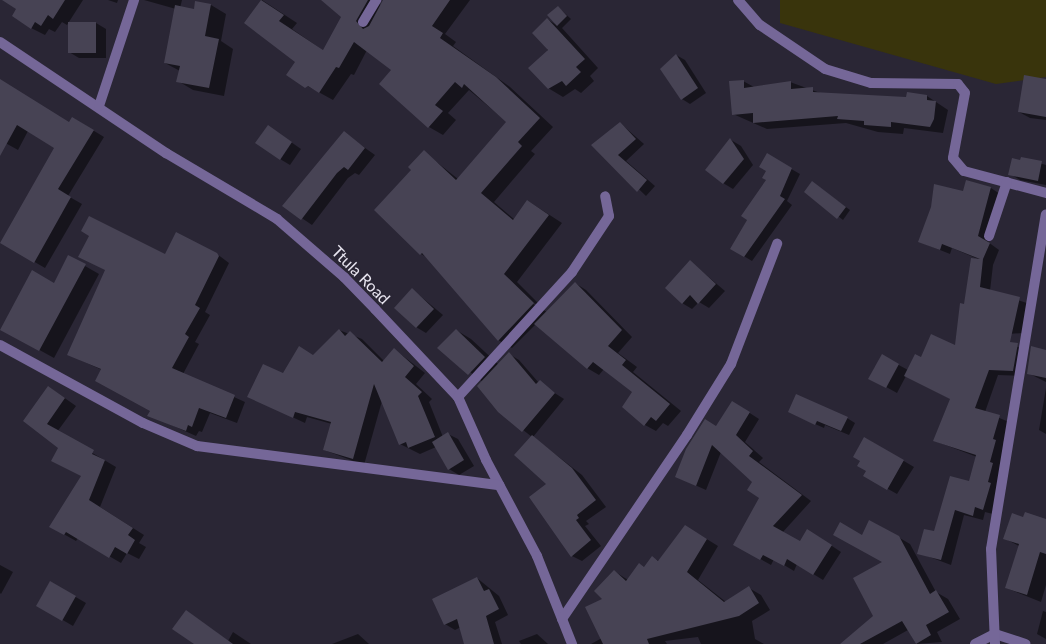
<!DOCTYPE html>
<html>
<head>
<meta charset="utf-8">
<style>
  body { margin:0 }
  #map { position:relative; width:1046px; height:644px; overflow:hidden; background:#2a2635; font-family:Lato,sans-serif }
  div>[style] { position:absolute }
  .green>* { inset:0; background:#39340c }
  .shadow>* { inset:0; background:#0007 }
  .building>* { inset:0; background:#474354 }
  .street>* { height:10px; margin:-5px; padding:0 5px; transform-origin:5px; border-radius:5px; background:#756798 }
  span { translate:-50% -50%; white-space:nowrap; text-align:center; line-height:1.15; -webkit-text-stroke:4px #2a2635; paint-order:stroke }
  .street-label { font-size:16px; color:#e9e6f1 }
</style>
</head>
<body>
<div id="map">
  <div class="green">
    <i style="clip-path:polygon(780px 0,1046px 0,1046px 77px,996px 84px,780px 23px)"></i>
  </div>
  <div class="shadow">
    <i style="clip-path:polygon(4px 0,83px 0,67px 25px,62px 22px,55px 32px,49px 29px,45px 35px,31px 28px,17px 9px)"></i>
    <i style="clip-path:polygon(108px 0,118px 0,117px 3px)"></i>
    <i style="clip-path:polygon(144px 0,182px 0,180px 8px,195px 10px,196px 2px,211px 5px,226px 14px,221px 41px,233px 49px,224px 96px,193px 90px,178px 81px,180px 71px,165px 63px,176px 9px)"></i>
    <i style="clip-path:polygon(262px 0,297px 23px,292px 29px,324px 51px,343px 16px,323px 0,375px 0,383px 7px,387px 0,470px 0,445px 34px,456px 42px,453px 46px,510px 87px,553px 127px,531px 151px,535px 154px,494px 202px,515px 220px,528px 201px,562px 223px,517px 282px,541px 306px,528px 301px,547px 312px,575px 283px,586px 290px,632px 337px,618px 353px,637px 367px,633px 372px,681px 411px,668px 426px,663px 423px,656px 431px,645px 425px,624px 407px,633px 392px,604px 369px,599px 375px,587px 368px,536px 324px,512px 348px,498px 340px,428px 258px,421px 254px,413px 170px,424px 152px,458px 179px,507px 122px,469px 90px,448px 113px,456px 120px,443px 135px,429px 127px,393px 70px,367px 50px,354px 75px,351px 74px,333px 100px,302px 83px,297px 62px,245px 23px)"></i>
    <i style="clip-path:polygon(558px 7px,571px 19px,562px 28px,598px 68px,590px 76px,594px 81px,581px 93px,575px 89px,563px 97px,548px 88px,547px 19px,558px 26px,549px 15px)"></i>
    <i style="clip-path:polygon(96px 23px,106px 29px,106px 58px,79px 58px,69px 52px)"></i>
    <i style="clip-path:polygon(676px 55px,685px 60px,706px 93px,690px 104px,682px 99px)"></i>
    <i style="clip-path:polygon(1046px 80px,1046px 120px,1030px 118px,1019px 112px)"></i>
    <i style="clip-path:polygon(743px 81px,754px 87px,790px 82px,823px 94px,907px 99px,908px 94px,927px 96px,948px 110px,943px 133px,904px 128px,903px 134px,878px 132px,846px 123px,767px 129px,733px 114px)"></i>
    <i style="clip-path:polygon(0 89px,69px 124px,73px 118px,104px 137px,68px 196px,82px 204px,45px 268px,2px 243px,55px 148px,28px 131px,18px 150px,0 140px)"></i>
    <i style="clip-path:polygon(620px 123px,644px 144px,626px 161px,655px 186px,646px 196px,593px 145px)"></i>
    <i style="clip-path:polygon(278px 133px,301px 149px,290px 165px,280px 159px)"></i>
    <i style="clip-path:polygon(344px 133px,375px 155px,359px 175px,355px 173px,348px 178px,312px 225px,284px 206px)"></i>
    <i style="clip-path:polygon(731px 140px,741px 146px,753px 165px,733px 189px,723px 183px)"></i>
    <i style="clip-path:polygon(767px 155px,800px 174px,787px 201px,792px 205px,752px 261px,732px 249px,768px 180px)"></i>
    <i style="clip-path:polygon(1022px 158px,1046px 165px,1046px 185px,1020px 180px,1010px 174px)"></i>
    <i style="clip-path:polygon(817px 186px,850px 210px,843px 220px,806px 191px)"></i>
    <i style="clip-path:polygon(991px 188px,1000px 194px,988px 242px,999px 250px,993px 265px,990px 291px,1030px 304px,1023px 333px,982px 336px,1027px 350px,1023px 376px,998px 375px,985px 412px,1009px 422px,1003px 444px,1006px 447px,993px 514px,985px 512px,983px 520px,964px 515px,951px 565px,919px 553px,970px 483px,977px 457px,935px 441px,951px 399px,906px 376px,897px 393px,870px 378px,882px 356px,908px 370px,922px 359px,956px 346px,978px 259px,952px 248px,950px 254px,920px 242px,964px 192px)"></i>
    <i style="clip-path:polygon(217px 254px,229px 263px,205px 312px,210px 315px,195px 342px,199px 344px,183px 374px,245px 402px,237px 423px,210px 413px,202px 432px,199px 431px,196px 436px,149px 415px,152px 411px,102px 370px,80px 360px,166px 256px)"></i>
    <i style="clip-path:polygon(691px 262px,725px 291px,709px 308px,699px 302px,692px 309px,682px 303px)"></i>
    <i style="clip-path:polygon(85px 266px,99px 274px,54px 358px,16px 337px,55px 285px)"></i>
    <i style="clip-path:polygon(413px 290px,443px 315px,426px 333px,416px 327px)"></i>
    <i style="clip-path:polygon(339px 330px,362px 339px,384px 361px,394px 349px,425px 373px,416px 384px,432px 399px,429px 402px,443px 437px,448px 434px,458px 439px,474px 466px,459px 475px,449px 469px,436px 447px,420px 454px,400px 444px,382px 401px,364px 465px,324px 450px,332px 424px,307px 417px,305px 423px,249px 397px,313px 356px)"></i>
    <i style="clip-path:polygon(456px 330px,471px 339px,499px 365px,509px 354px,519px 360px,539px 383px,564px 399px,533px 437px,582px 475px,606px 507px,586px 521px,589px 524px,585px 526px,601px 546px,582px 561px,572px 556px,532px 437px,499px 411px,483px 382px,439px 348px)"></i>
    <i style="clip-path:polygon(1046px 351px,1046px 382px,1028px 373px)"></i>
    <i style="clip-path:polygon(49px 387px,76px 406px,57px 432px,116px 467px,100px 507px,144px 535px,139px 543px,146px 547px,139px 559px,127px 553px,121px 563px,78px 538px,76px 541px,51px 527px,83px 476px,60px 447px,24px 421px)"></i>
    <i style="clip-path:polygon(1046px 388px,1046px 434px,1039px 430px)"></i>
    <i style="clip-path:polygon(742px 408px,759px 419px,745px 442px,763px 458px,759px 462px,811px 501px,782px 533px,800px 543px,817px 536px,841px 552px,823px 580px,797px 564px,794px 571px,774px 559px,771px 565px,735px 545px,761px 498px,754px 482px,721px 452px,706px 490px,677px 477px,716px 427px)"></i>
    <i style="clip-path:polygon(797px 416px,847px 418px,855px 423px,849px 435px,825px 425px,824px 428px)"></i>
    <i style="clip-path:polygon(865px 438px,914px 467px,897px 494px,865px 476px,868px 470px,862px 460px)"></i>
    <i style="clip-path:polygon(1024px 518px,1046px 520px,1046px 585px,1041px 602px,1006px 588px,1019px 546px,1004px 538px)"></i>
    <i style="clip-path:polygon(697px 533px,718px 546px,698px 580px,726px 602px,749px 588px,761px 595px,770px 610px,752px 621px,755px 639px,764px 644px,701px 644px,698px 637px,665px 641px,667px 644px,591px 644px,602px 638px,604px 599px,614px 571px,628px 580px,640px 564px,645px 568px,653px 558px,659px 561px)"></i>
    <i style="clip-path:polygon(863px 536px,898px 537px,910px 544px,936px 592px,948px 599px,960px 619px,937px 632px,942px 642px,916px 644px,908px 630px,883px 644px,842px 644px,874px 616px,885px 563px)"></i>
    <i style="clip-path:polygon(0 565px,13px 572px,1px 594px,0 593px)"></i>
    <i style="clip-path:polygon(477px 578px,499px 596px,508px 615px,495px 622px,502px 644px,465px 644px,461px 627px,455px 630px,445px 624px)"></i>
    <i style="clip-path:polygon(50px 582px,86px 603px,73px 626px,37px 605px)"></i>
    <i style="clip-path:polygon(186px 611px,228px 641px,233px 632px,251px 644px,196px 644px)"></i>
    <i style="clip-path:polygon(1043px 611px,1046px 612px,1046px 639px,1037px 634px)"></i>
    <i style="clip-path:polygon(358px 634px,369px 644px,332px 644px)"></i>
    <i style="clip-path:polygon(537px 634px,548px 644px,521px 644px,519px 641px)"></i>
  </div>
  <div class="building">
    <i style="clip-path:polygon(2px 0,65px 0,53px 19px,48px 15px,41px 26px,35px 22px,31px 29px,12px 16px,16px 9px)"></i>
    <i style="clip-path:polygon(261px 0,284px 15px,279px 21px,323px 50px,341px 17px,321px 0,368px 0,356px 21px,363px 29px,369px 26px,383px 0,450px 0,432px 26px,443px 33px,440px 38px,496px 77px,540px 118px,518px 142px,522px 146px,481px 193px,513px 220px,527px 200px,549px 215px,504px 274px,534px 303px,498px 341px,422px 253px,420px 255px,374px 210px,411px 170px,408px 167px,424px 150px,456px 180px,506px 122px,464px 84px,462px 88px,455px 82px,435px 105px,443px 111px,428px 128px,379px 84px,391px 70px,354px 42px,339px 68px,336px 67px,319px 93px,308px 86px,305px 88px,286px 75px,295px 62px,244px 23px)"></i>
    <i style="clip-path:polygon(195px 1px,211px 4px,205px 36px,219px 39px,209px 88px,176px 82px,180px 66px,164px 63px,175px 5px,194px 9px)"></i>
    <i style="clip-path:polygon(558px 6px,567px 16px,557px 26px,547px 15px)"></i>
    <i style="clip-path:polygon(547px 18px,585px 59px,576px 67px,581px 72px,566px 86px,562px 81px,548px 89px,528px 68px,548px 50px,532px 33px)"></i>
    <i style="clip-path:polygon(68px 22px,96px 22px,96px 53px,68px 53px)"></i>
    <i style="clip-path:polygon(676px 54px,698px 88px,681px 100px,660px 69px)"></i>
    <i style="clip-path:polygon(1024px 75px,1046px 79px,1046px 117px,1018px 112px)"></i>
    <i style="clip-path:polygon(0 79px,69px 122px,72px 117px,94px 130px,58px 189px,71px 197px,34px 263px,0 243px,54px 148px,17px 125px,0 156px)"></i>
    <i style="clip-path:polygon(744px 80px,744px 88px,791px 81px,791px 89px,813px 87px,813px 92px,906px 97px,907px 92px,927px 95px,927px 100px,936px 101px,934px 119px,930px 127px,891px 122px,891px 127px,864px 125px,864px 121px,837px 119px,838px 116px,753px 123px,753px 113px,732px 115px,729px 81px)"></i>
    <i style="clip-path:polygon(620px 122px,636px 139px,618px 155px,647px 180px,637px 192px,591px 145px)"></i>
    <i style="clip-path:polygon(268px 125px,292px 142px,280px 160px,255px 143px)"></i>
    <i style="clip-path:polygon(344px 131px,365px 148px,348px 170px,344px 167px,337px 173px,301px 220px,282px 206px)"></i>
    <i style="clip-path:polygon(730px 138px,744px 159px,723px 184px,705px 170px)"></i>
    <i style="clip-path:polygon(767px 153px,792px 168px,780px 196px,785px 199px,744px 257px,730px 249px,747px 220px,741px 216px,766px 180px,762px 178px,766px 171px,759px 167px)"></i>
    <i style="clip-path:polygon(1021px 157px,1042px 161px,1038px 181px,1008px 175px,1012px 158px,1020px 160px)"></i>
    <i style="clip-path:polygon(966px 180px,991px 187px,978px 236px,990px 243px,983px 259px,980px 287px,1020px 297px,1010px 342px,1018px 343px,1013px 371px,989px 370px,975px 408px,1000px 415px,993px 439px,996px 440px,990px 462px,993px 463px,988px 482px,991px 483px,983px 510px,975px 507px,973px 516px,955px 510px,941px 560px,917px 554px,924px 529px,934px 531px,950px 476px,969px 481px,976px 455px,933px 441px,950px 399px,904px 376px,915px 354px,921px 357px,931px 334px,955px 345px,960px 303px,964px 304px,971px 258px,980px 259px,942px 244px,940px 250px,918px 242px,931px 207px,934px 184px,963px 191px)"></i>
    <i style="clip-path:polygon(812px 181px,846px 207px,837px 219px,804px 192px)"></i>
    <i style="clip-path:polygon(89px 216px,165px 254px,176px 232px,217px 253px,219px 256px,195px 305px,200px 308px,185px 334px,189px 337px,172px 368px,235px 395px,226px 418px,199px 408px,192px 427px,188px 425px,186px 431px,147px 416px,150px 411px,95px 381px,101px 369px,67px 355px,105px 270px,78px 257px,89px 236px,81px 231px)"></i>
    <i style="clip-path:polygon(68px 255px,86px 264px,39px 351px,0 330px,32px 270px,54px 283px)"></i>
    <i style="clip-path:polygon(690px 260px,716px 284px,698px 304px,690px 295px,682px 304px,665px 288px)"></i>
    <i style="clip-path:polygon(575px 282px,622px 330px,608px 346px,626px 360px,622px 365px,670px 404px,656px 421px,651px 417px,644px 426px,622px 407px,632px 392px,593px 362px,587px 369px,534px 324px)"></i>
    <i style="clip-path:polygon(412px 288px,434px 309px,416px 328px,394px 308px)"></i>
    <i style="clip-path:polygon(339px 329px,345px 336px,350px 331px,382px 362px,394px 348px,414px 366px,405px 377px,422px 392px,418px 396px,435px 437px,408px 448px,406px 442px,399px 445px,374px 384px,353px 459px,323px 450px,331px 422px,295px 412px,293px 418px,247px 397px,263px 364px,283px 373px,299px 346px,313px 355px)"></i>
    <i style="clip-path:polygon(456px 329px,485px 357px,468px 375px,437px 348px)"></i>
    <i style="clip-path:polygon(1031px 346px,1046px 350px,1046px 378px,1027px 374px)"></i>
    <i style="clip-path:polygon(509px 352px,536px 384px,540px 380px,555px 393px,522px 432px,498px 412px,477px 386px)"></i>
    <i style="clip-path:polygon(882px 354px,899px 364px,886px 388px,868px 379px)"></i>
    <i style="clip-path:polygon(48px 386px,65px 398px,47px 424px,94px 450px,92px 454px,105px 460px,89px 500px,133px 528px,128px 535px,135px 540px,127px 554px,115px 547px,109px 558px,66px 532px,64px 535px,49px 527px,81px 476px,51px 461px,58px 448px,23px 421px)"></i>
    <i style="clip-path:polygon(796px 394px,848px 417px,841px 431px,817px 421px,815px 425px,788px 412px)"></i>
    <i style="clip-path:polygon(732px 401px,750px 412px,736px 435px,753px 451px,749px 456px,802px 495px,773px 526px,800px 541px,807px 529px,832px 545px,813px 575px,787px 559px,784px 566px,763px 555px,760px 560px,733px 545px,759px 498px,747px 490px,752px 482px,712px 445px,696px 486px,675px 477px,686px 449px,705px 419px,716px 426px)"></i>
    <i style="clip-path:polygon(448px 432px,464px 460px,448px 470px,432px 442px)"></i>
    <i style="clip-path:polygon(532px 435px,572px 468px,596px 500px,577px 515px,579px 518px,576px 520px,591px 540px,571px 557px,529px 497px,546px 484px,514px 455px)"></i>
    <i style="clip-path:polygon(864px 437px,904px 460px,887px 490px,863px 476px,866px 471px,857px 466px,860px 461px,853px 457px)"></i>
    <i style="clip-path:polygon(1025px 512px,1046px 519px,1046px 554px,1040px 552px,1027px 595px,1005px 588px,1019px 544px,1003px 539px,1012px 513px,1023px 517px)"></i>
    <i style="clip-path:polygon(869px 520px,899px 536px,930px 594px,936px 590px,949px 612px,926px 625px,931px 635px,916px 644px,902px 621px,860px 644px,840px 644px,873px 616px,853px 578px,882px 562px,833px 535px,840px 522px,862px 535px)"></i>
    <i style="clip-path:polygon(685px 525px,707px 539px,687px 572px,724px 602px,749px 586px,759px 603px,739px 616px,647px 639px,649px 644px,603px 644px,585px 607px,602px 599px,594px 591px,614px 570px,626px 581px,639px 563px,644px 567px,652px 556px,658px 561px)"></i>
    <i style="clip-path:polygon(477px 577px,484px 591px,489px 589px,499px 609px,486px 616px,494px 644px,464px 644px,457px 619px,444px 625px,432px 599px)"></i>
    <i style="clip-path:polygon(50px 581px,76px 596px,62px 621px,36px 606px)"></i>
    <i style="clip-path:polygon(186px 610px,233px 644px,194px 644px,172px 629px)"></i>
  </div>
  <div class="street">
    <i style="left:738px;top:0;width:33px;rotate:49deg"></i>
    <i style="left:760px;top:25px;width:78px;rotate:34.1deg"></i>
    <i style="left:825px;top:69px;width:48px;rotate:16.9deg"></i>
    <i style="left:871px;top:83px;width:87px;rotate:0.7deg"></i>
    <i style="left:958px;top:84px;width:11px;rotate:52deg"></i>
    <i style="left:965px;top:93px;width:66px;rotate:100.5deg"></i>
    <i style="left:953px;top:158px;width:17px;rotate:50deg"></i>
    <i style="left:964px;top:171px;width:85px;rotate:15deg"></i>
    <i style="left:363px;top:22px;width:26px;rotate:-59deg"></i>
    <i style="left:0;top:42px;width:200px;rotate:33.8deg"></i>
    <i style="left:166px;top:153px;width:129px;rotate:30.7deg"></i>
    <i style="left:277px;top:219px;width:89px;rotate:40.9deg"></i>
    <i style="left:344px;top:277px;width:45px;rotate:45.9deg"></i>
    <i style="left:375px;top:309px;width:121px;rotate:46.7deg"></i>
    <i style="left:458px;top:397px;width:69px;rotate:66deg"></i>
    <i style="left:486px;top:460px;width:109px;rotate:62deg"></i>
    <i style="left:537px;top:556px;width:95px;rotate:68.3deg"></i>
    <i style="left:99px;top:106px;width:112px;rotate:-71.7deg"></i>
    <i style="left:989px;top:236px;width:57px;rotate:-71.6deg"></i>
    <i style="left:0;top:345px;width:163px;rotate:28.6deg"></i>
    <i style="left:143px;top:423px;width:59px;rotate:23.1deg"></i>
    <i style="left:197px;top:446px;width:305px;rotate:7.4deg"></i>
    <i style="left:458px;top:397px;width:169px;rotate:-47.6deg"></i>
    <i style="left:572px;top:272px;width:67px;rotate:-56.5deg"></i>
    <i style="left:609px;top:216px;width:20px;rotate:-101deg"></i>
    <i style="left:562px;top:619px;width:222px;rotate:-55.8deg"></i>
    <i style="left:687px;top:435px;width:84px;rotate:-58.2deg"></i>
    <i style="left:731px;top:364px;width:129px;rotate:-69deg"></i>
    <i style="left:975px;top:644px;width:22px;rotate:-27deg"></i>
    <i style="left:995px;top:634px;width:32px;rotate:18deg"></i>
    <i style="left:995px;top:644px;width:95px;rotate:-92.4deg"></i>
    <i style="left:991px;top:549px;width:339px;rotate:-80.7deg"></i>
  </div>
  <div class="street-label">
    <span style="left:361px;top:275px;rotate:45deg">Ttula Road</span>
  </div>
</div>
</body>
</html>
